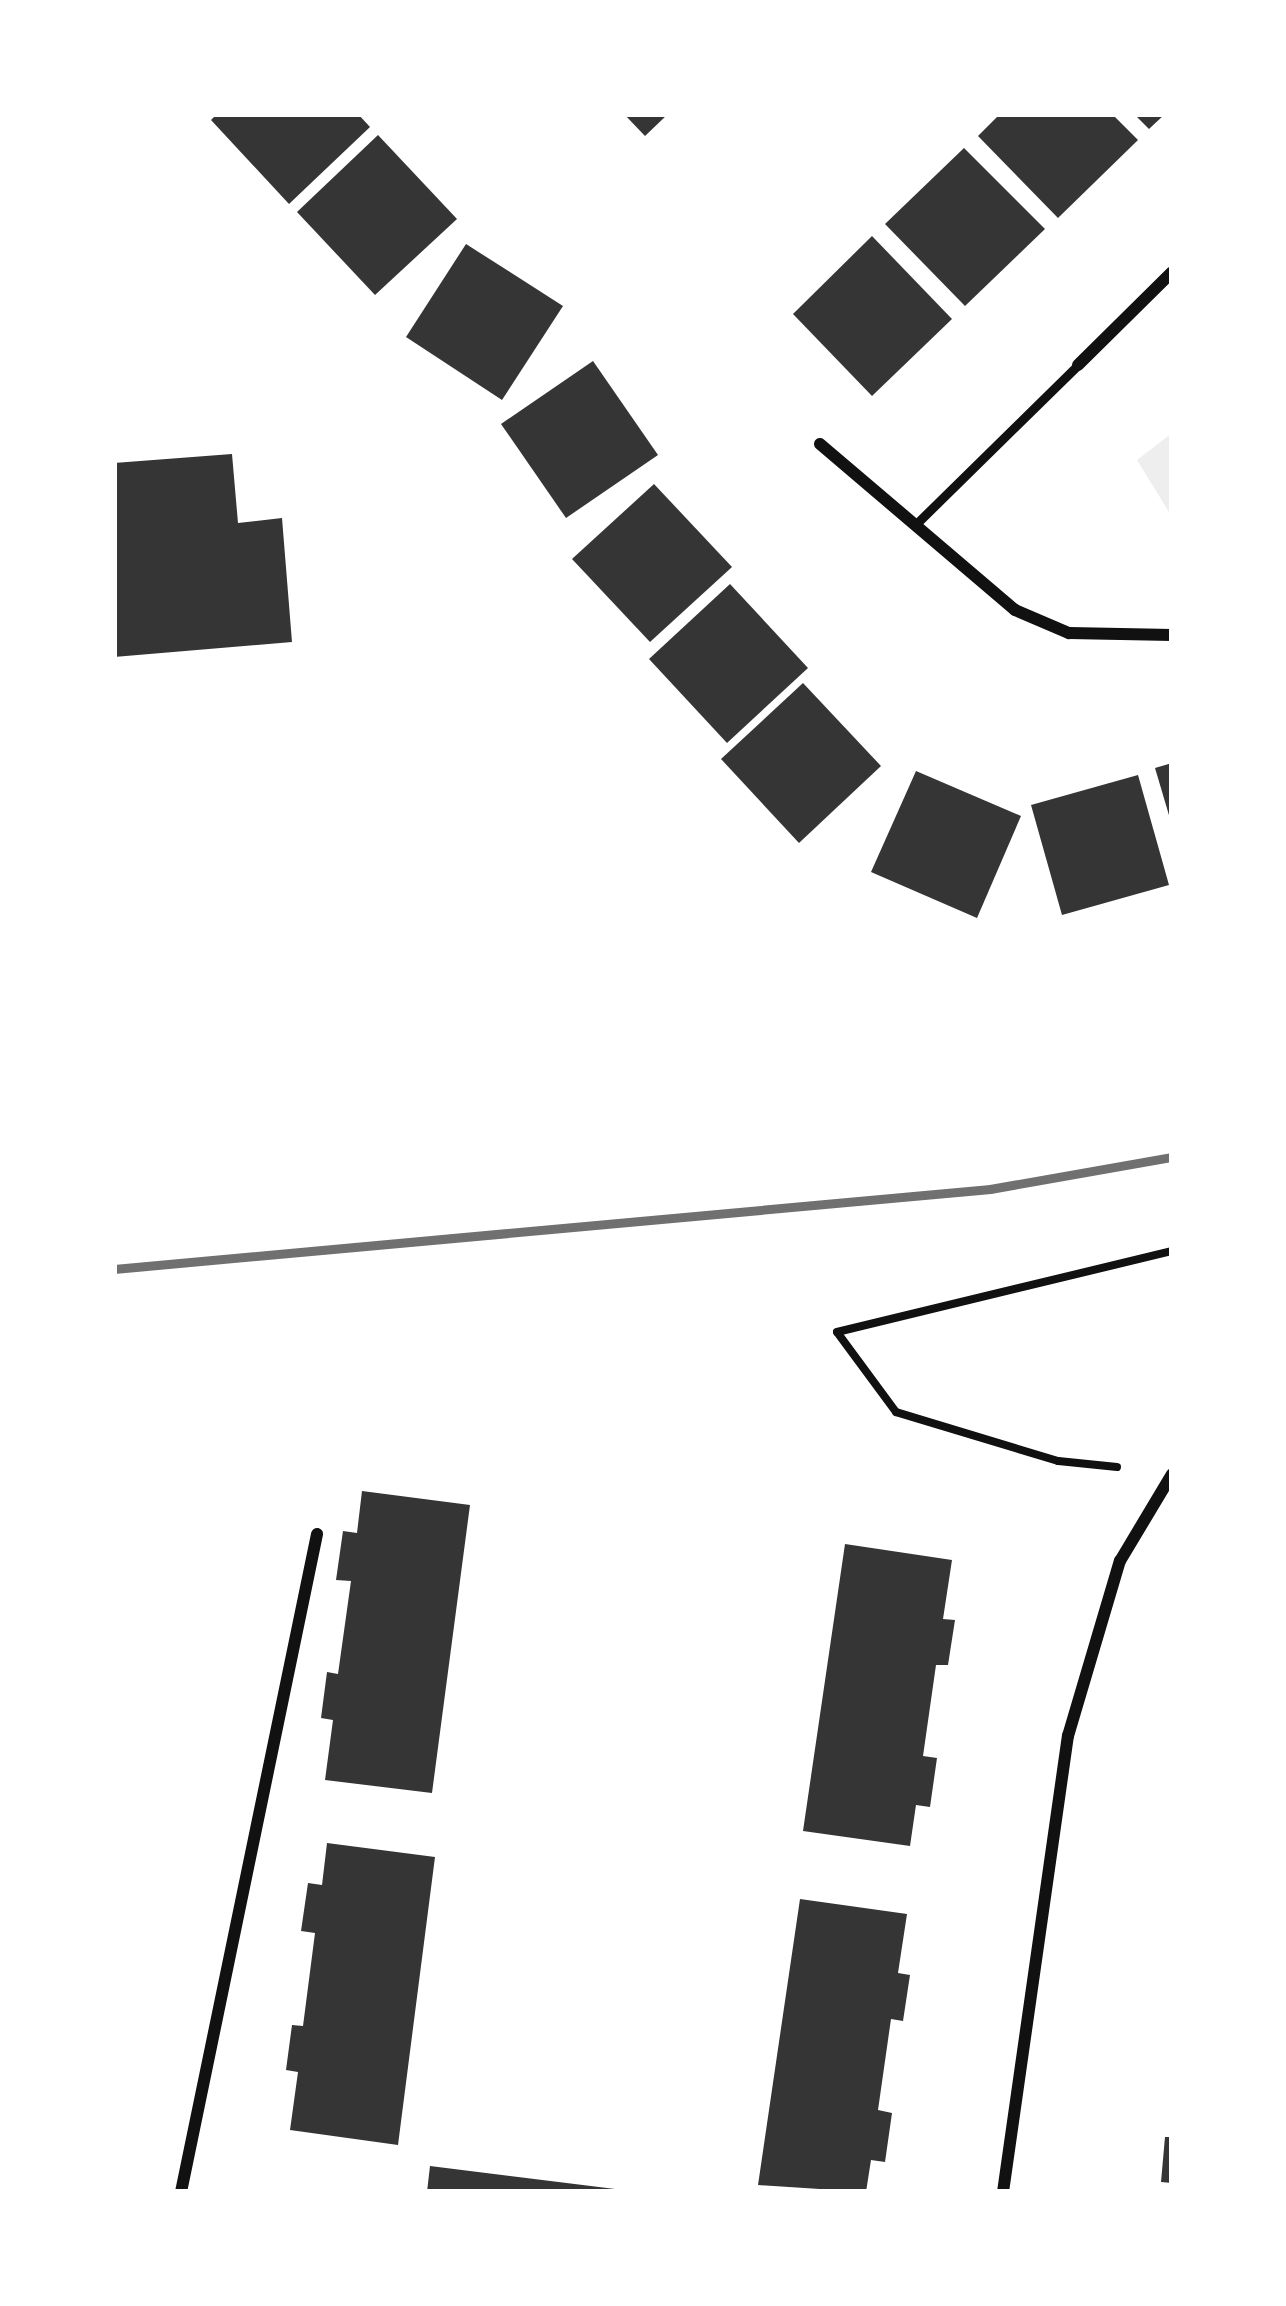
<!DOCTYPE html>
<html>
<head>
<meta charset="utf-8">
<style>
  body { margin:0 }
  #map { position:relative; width:1286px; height:2306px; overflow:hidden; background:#fff; font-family:Mulish,sans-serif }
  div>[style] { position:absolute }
  .green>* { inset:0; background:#eee }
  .building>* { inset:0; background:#353535 }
  .path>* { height:8px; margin:-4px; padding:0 4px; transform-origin:4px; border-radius:4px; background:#111 }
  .service>* { height:9px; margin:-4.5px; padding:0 4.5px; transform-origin:4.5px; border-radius:4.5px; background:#111 }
  .minor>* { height:12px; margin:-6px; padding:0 6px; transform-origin:6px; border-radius:6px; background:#111 }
  .rail>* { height:9px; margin:-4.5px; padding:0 4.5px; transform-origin:4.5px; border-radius:4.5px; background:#707070 }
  span { translate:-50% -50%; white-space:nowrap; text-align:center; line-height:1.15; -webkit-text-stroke:9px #fff; paint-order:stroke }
  .frame { position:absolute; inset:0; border:117px solid #fff; pointer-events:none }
</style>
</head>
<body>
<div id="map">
  <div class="green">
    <i style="clip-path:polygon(1172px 433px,1172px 517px,1137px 460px)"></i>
  </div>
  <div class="building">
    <i style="clip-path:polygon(217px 114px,358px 114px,370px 127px,289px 204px,211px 120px)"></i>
    <i style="clip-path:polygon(624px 114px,668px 114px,645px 136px)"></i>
    <i style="clip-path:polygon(1000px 114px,1112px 114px,1138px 140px,1058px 218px,978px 136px)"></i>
    <i style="clip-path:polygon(1134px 114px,1165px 114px,1149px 129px)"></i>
    <i style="clip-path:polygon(378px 135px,457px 219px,375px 295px,297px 212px)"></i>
    <i style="clip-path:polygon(964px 148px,1045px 229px,965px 306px,885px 224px)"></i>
    <i style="clip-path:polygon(872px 236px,952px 319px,872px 396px,793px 314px)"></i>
    <i style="clip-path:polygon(466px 244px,563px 306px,502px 400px,406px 337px)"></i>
    <i style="clip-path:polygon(593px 361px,658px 455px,566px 518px,501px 424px)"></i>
    <i style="clip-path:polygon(232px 454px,238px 523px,282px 518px,292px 642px,114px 657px,114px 463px)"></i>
    <i style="clip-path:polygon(654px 484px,732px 567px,650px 642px,572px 559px)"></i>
    <i style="clip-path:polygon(730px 584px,808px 668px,727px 743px,649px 659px)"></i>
    <i style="clip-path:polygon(803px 683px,881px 766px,799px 843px,721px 759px)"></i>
    <i style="clip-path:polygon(1172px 763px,1172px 821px,1171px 822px,1155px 768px)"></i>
    <i style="clip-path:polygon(916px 771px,1021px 816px,977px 918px,871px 872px)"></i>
    <i style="clip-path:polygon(1138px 775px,1169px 885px,1062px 915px,1031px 805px)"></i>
    <i style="clip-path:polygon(362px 1491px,470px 1505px,432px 1793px,325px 1780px,333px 1720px,321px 1718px,327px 1672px,338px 1674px,351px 1581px,336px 1580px,343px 1531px,357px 1533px)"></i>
    <i style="clip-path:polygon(845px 1544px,952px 1560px,943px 1619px,955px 1620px,948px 1665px,936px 1665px,923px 1756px,937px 1758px,930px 1807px,916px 1805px,910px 1846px,803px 1831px)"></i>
    <i style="clip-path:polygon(327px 1843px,435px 1857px,398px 2145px,290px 2130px,298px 2072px,286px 2070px,292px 2025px,303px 2026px,315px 1933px,301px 1931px,308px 1883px,322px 1885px)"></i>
    <i style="clip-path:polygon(800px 1899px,907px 1914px,898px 1973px,910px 1975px,903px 2021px,891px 2019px,878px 2110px,892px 2113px,885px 2162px,871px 2160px,866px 2192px,758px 2185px)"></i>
    <i style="clip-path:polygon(1165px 2137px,1172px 2137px,1172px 2183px,1161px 2182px)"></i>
    <i style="clip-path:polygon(430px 2166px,615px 2189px,615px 2192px,427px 2192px)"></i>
  </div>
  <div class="path">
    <i style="left:1117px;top:1467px;width:59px;rotate:-174.2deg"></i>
    <i style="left:1058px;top:1461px;width:169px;rotate:-163.2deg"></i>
    <i style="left:896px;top:1412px;width:99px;rotate:-126.4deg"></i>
    <i style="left:837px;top:1332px;width:345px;rotate:-13.6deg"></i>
  </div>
  <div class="service">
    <i style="left:915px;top:525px;width:228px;rotate:-44.5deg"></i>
  </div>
  <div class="minor">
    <i style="left:1078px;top:365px;width:132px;rotate:-44.7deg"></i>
    <i style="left:820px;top:444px;width:256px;rotate:40.4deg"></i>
    <i style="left:1015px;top:610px;width:59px;rotate:23.1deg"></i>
    <i style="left:1069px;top:633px;width:103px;rotate:1.1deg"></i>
    <i style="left:181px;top:2192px;width:672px;rotate:-78.32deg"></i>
    <i style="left:1003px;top:2192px;width:461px;rotate:-81.9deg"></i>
    <i style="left:1068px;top:1736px;width:183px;rotate:-73.5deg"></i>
    <i style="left:1120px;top:1561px;width:101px;rotate:-59.1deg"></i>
  </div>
  <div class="rail">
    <i style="left:114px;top:1269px;width:880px;rotate:-5.22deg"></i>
    <i style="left:990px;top:1189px;width:185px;rotate:-10deg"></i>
  </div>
  <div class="frame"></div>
</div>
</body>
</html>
